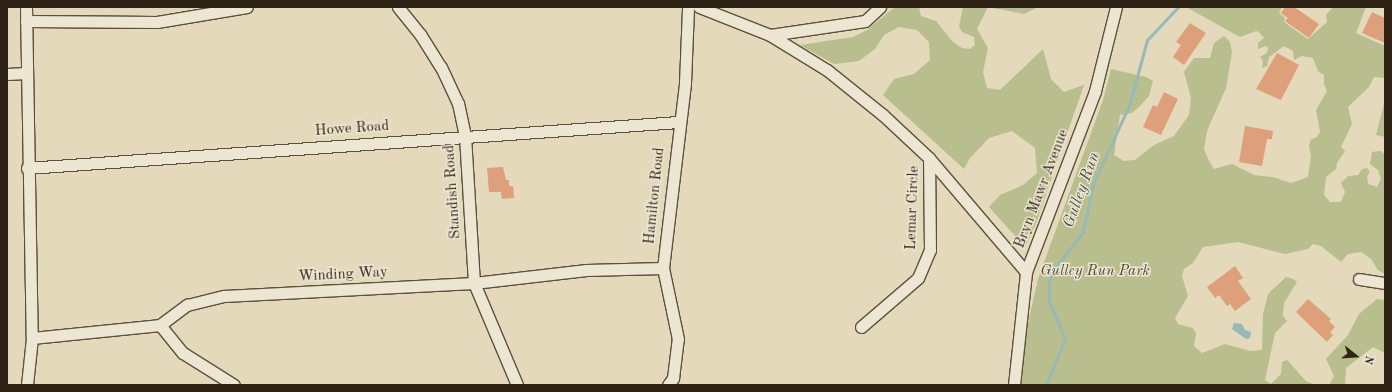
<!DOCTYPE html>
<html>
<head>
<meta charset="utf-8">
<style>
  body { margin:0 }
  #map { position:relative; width:1392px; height:392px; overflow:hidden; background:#e4d9ba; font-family:"Old Standard TT",serif }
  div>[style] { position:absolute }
  .green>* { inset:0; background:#b8be8d }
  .water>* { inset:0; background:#97b9b7 }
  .stream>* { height:3px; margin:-1.5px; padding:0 1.5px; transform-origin:1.5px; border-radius:1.5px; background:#97b9b7 }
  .building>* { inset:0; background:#dea07b }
  .roads { filter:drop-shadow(1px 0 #5c503e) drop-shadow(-1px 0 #5c503e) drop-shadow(0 1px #5c503e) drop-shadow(0 -1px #5c503e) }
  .minor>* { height:11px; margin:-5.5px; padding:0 5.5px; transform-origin:5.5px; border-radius:5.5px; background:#ede6d2 }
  span { translate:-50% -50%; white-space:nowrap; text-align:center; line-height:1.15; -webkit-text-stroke:3px #ede6d2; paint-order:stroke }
  .street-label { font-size:15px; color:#2f2315 }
  .park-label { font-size:15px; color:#514a33; font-style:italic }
  .water-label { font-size:16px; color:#4e5046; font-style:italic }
  .frame { position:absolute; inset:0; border:8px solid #2f2315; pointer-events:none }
  .north { position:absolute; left:1336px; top:336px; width:40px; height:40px; -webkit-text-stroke:3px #ede6d2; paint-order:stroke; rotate:107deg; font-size:11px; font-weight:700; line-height:16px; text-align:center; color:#2f2315 }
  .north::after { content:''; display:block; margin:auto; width:14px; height:18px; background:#2f2315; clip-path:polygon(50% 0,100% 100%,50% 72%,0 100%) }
</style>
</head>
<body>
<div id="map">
  <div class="green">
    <i style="clip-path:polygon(895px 7px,919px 7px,921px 16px,936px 21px,952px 41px,962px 48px,970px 49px,975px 45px,974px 37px,962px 32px,959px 26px,963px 7px,1038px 7px,1024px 14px,988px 7px,977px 29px,988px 48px,983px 72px,987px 88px,1000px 90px,1043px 49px,1051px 79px,1064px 92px,1084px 85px,1036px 223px,1025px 247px,989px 207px,1000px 195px,1023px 185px,1037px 173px,1035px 148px,1012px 131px,989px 138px,970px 158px,964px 169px,883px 95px,894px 79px,914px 74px,930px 60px,929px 42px,917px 30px,899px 27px,884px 35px,875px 49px,859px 61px,834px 64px,800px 45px,853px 37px,867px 30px)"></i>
    <i style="clip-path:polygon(1186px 7px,1282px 7px,1279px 13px,1285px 18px,1284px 22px,1308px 39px,1327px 22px,1326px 15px,1333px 7px,1366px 7px,1356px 33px,1385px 46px,1385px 78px,1374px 77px,1369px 87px,1348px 107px,1352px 124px,1341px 147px,1345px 151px,1337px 163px,1336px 169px,1326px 177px,1324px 195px,1330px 202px,1341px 202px,1345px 192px,1341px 183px,1348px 176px,1358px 175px,1362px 169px,1367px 168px,1370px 172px,1367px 176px,1368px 184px,1377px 187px,1381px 179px,1378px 170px,1370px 164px,1372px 152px,1380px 151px,1385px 154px,1385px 274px,1378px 270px,1371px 259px,1361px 252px,1348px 254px,1341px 262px,1321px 246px,1313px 244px,1308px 249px,1285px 254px,1238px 242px,1203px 247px,1193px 263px,1184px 269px,1182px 276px,1188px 296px,1175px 318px,1178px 324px,1193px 328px,1196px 333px,1194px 346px,1202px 353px,1225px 344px,1250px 351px,1262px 350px,1263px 314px,1268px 294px,1286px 277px,1293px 279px,1297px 282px,1284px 303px,1283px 316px,1287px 321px,1275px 333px,1265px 380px,1271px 384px,1281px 374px,1282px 362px,1287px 360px,1306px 381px,1315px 385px,1021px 385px,1024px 340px,1038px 279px,1103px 100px,1111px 69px,1146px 77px,1153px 81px,1149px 96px,1139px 107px,1132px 113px,1120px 115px,1114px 155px,1124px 161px,1135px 160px,1154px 145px,1174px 136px,1189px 115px,1191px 98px,1184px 72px,1194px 58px,1210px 58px,1214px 43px,1224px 36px,1230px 42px,1232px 52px,1226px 88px,1207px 131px,1204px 149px,1209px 161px,1214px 169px,1232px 164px,1254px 175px,1273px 177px,1291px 183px,1308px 177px,1311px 156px,1309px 146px,1311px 139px,1316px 138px,1320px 132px,1316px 110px,1327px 91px,1324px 84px,1324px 75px,1318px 71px,1313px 58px,1302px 56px,1294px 60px,1293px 51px,1284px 46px,1269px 57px,1267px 66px,1262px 68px,1263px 61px,1260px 57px,1267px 53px,1268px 48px,1266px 46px,1258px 49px,1258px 43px,1264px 38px,1259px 32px,1256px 31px,1240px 37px)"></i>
    <i style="clip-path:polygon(1385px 100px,1385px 137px,1376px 135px)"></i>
    <i style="clip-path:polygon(1377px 299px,1385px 300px,1385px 353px,1373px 347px,1346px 368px,1345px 385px,1329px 385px,1334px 376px,1326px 359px,1348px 335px,1359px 314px)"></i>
  </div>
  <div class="water">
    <i style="clip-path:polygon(1234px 323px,1242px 324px,1245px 330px,1251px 332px,1250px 338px,1246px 339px,1232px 329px)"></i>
  </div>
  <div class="stream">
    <i style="left:1046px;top:385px;width:50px;rotate:-67.6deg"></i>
    <i style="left:1065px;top:339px;width:41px;rotate:-112.8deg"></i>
    <i style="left:1049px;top:301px;width:19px;rotate:-90deg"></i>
    <i style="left:1049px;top:282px;width:10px;rotate:-73deg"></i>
    <i style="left:1052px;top:272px;width:51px;rotate:-52.2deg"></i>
    <i style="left:1083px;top:232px;width:49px;rotate:-78.2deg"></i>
    <i style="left:1093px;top:184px;width:89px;rotate:-65.4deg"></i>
    <i style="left:1130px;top:103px;width:65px;rotate:-74.9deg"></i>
    <i style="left:1147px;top:40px;width:45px;rotate:-46.8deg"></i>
  </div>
  <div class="building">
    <i style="clip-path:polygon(1285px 7px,1294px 7px,1319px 24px,1309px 38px,1285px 21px,1288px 18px,1281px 13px)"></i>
    <i style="clip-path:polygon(1372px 12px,1385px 18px,1385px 43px,1362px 33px)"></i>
    <i style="clip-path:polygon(1190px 23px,1206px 33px,1184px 65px,1173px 57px,1181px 45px,1176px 42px)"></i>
    <i style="clip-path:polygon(1277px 53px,1299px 65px,1281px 100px,1256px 89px)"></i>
    <i style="clip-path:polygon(1164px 92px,1178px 99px,1161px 135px,1143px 127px,1153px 105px,1157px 107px)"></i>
    <i style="clip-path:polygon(1245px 126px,1273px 131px,1272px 139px,1267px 139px,1262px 166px,1239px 162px)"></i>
    <i style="clip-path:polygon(503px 167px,506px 180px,509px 180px,509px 186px,513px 186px,514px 198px,502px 199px,501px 192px,489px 192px,487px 168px)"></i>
    <i style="clip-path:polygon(1235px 266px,1243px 278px,1238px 281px,1251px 299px,1235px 311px,1230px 304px,1227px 306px,1219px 295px,1215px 298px,1207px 287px)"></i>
    <i style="clip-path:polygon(1308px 299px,1331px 319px,1329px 321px,1335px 327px,1330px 332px,1333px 335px,1327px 342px,1296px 312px)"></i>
  </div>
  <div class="roads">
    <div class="minor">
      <i style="left:26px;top:7px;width:331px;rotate:89deg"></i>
      <i style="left:32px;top:338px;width:47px;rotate:96.1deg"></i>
      <i style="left:398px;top:7px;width:35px;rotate:51deg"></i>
      <i style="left:420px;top:34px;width:39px;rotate:58deg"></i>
      <i style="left:441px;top:67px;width:40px;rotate:65deg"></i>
      <i style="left:458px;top:103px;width:34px;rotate:78deg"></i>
      <i style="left:465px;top:136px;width:147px;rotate:86.5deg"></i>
      <i style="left:474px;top:283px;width:111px;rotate:67.1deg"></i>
      <i style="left:699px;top:7px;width:76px;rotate:21.5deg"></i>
      <i style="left:770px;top:35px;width:67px;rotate:31.6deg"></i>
      <i style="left:827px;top:70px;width:72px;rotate:38.8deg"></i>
      <i style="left:883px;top:115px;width:63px;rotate:43.1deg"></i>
      <i style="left:929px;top:158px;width:150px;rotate:49.6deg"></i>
      <i style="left:26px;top:21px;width:131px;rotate:0.4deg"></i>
      <i style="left:157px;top:22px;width:91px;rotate:-9.5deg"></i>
      <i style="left:770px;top:35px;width:96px;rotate:-8.4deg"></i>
      <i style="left:865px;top:21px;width:21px;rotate:-43deg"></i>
      <i style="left:7px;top:74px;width:19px;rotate:-3deg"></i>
      <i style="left:27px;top:168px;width:654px;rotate:-4.04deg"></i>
      <i style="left:1359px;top:279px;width:26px;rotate:9deg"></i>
      <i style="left:160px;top:325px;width:36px;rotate:51deg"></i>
      <i style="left:183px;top:353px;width:60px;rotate:32.1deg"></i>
      <i style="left:861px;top:327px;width:75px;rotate:-40.7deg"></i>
      <i style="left:918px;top:278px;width:30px;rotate:-67deg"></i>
      <i style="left:930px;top:250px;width:92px;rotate:-90.6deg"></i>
      <i style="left:32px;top:338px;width:129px;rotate:-5.8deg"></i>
      <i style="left:160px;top:325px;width:34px;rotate:-37deg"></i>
      <i style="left:187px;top:305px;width:38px;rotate:-14deg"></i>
      <i style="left:224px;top:296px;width:250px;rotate:-3deg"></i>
      <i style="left:474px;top:283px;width:113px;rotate:-6.6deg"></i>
      <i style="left:586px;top:270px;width:77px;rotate:-1.5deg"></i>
      <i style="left:668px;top:385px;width:9px;rotate:-54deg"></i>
      <i style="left:673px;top:378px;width:39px;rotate:-83deg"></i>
      <i style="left:678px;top:339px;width:73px;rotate:-101.9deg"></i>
      <i style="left:663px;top:268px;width:186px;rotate:-83.2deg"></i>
      <i style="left:685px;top:83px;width:76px;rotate:-87.7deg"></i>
      <i style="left:1014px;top:385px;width:114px;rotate:-83.9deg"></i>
      <i style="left:1026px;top:272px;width:194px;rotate:-69.1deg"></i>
      <i style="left:1095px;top:91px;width:87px;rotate:-76deg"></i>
    </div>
  </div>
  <div class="street-label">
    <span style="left:352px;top:129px;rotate:-4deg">Howe Road</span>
    <span style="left:1042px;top:189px;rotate:-69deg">Bryn Mawr Avenue</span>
    <span style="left:453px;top:192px;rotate:-94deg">Standish Road</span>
    <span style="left:655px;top:196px;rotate:-84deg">Hamilton Road</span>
    <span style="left:913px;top:208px;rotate:-88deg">Lemar Circle</span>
    <span style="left:343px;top:275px;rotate:-3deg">Winding Way</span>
  </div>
  <div class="park-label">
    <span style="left:1095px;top:272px">Gulley Run Park</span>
  </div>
  <div class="water-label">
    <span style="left:1082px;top:190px;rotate:-70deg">Gulley Run</span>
  </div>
  <div class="frame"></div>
  <div class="north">N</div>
</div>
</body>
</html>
